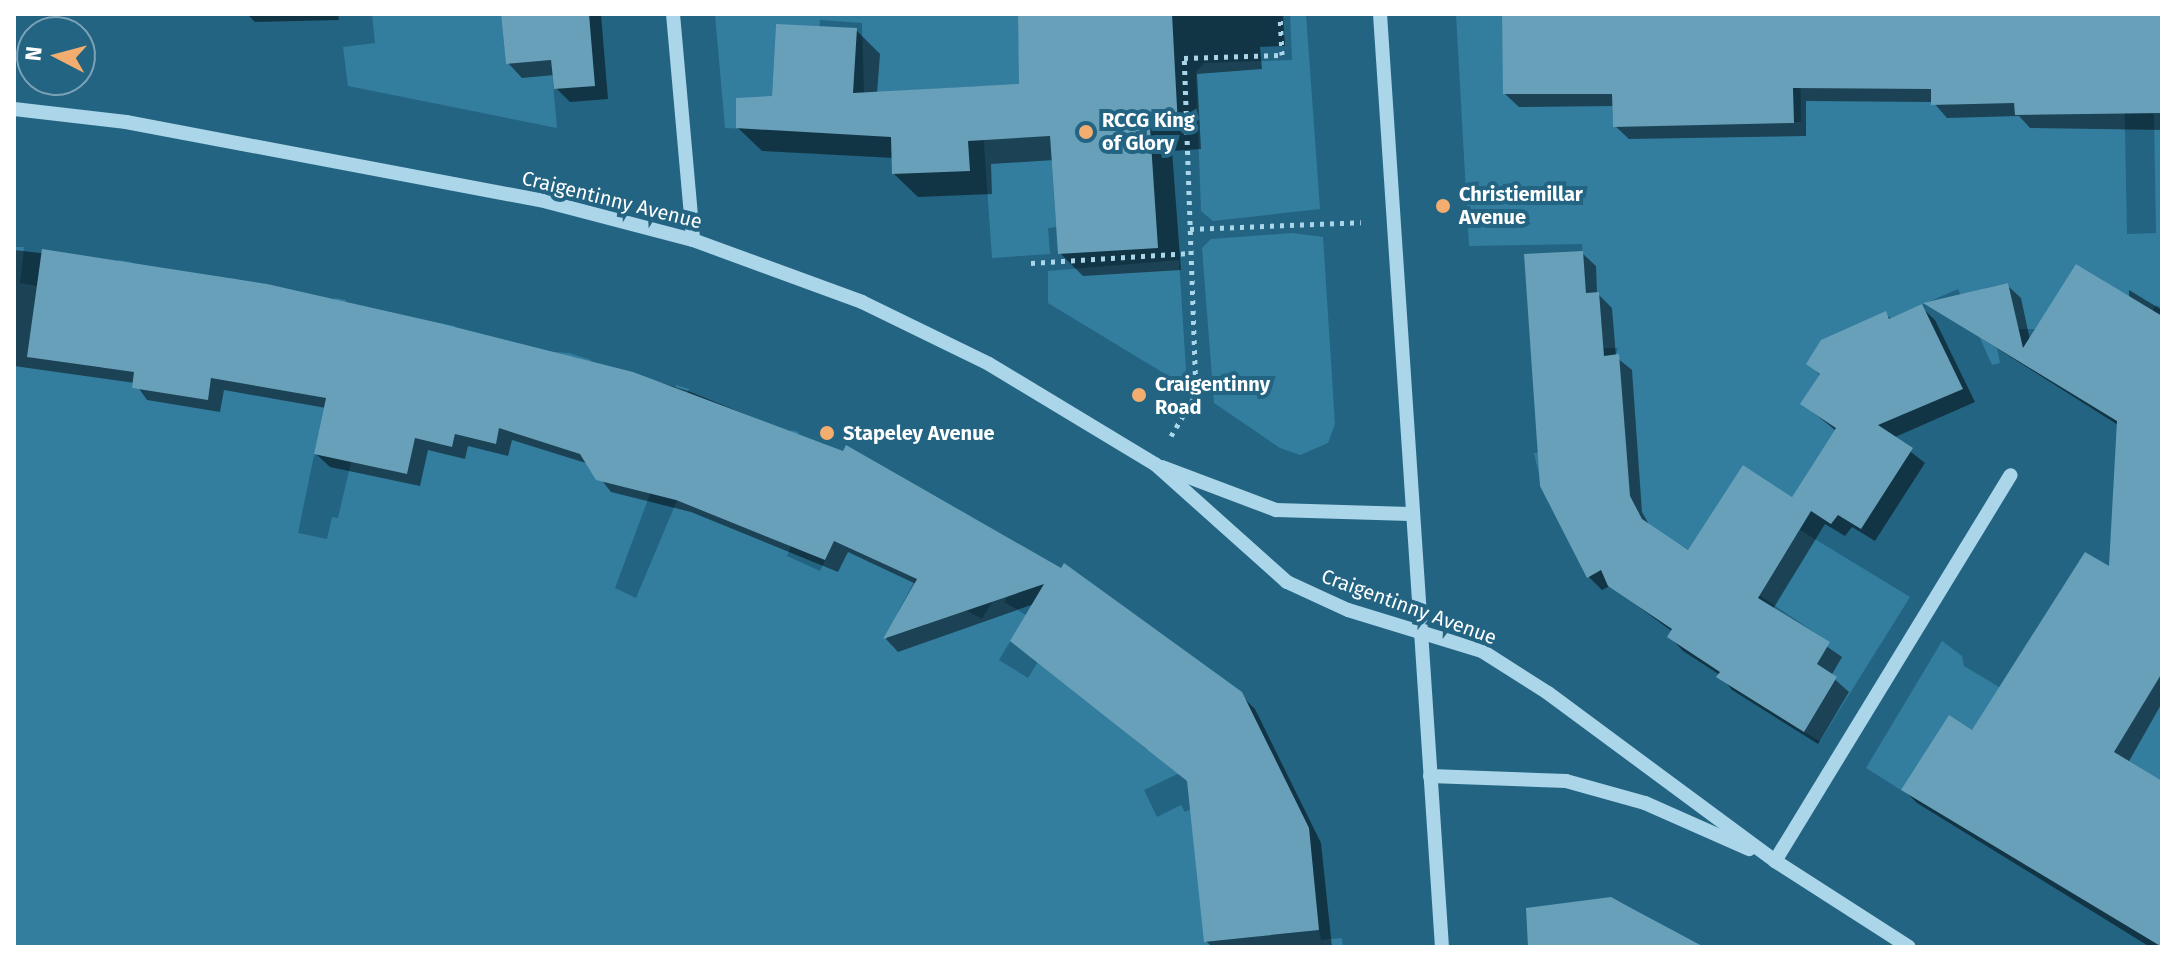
<!DOCTYPE html>
<html>
<head>
<meta charset="utf-8">
<style>
  body { margin:0 }
  #map { position:relative; width:2176px; height:961px; overflow:hidden; background:#236483; font-family:"Fira Sans",sans-serif }
  div>[style] { position:absolute }
  .green>* { inset:0; background:#337e9f }
  .shadow>* { inset:0; background:#0007 }
  .building>* { inset:0; background:#68a0b9 }
  .path>* { height:5px; margin-top:-2.5px; transform-origin:0; background:repeating-linear-gradient(90deg,#abd5e8 0 4px,transparent 0 10px) }
  .minor>* { height:14px; margin:-7px; padding:0 7px; transform-origin:7px; border-radius:7px; background:#abd5e8 }
  .dots>* { width:22px; height:22px; translate:-50% -50%; box-sizing:border-box; border:4px solid #236483; border-radius:50% }
  span { translate:-50% -50%; white-space:nowrap; text-align:center; line-height:1.15; -webkit-text-stroke:8px #236483; paint-order:stroke }
  .poi-label { font-size:20px; color:#fff; font-weight:700 }
  .left { translate:0 -50%; text-align:left }
  .street-label { font-size:20px; color:#fff }
  .frame { position:absolute; inset:0; border:16px solid #fff; pointer-events:none }
  .north { position:absolute; left:16px; top:16px; width:80px; height:80px; box-sizing:border-box; background:#236483; border:2px solid #7ba2b5; border-radius:50%; rotate:276deg; font-size:22px; font-weight:700; line-height:32px; text-align:center; color:#fff }
  .north::after { content:''; display:block; margin:auto; width:28px; height:36px; background:#f3ad6e; clip-path:polygon(50% 0,100% 100%,50% 72%,0 100%) }
</style>
</head>
<body>
<div id="map">
  <div class="green">
    <i style="clip-path:polygon(372px 14px,501px 14px,506px 64px,551px 60px,557px 128px,348px 86px,343px 47px,375px 43px)"></i>
    <i style="clip-path:polygon(715px 14px,1032px 14px,1018px 15px,1022px 137px,1050px 136px,1056px 227px,1048px 228px,1050px 254px,992px 258px,980px 86px,864px 93px,862px 23px,820px 20px,819px 33px,776px 25px,770px 130px,725px 128px)"></i>
    <i style="clip-path:polygon(1290px 14px,1306px 14px,1320px 209px,1213px 221px,1201px 211px,1196px 72px,1204px 63px,1292px 60px)"></i>
    <i style="clip-path:polygon(1456px 14px,1502px 14px,1504px 94px,1576px 94px,1611px 75px,1613px 126px,1801px 122px,1800px 45px,1931px 86px,1932px 105px,1951px 105px,1951px 85px,2014px 84px,2015px 115px,2095px 114px,2124px 81px,2127px 234px,2156px 233px,2154px 113px,2162px 113px,2162px 308px,2156px 305px,2134px 341px,2103px 280px,2076px 264px,2037px 329px,2018px 329px,2008px 283px,1985px 288px,2000px 363px,1992px 365px,1958px 289px,1889px 319px,1886px 312px,1820px 374px,1801px 404px,1836px 428px,1792px 497px,1743px 465px,1731px 578px,1681px 545px,1640px 608px,1606px 582px,1637px 558px,1609px 459px,1543px 492px,1534px 453px,1584px 450px,1618px 348px,1603px 348px,1599px 292px,1586px 293px,1582px 244px,1469px 246px)"></i>
    <i style="clip-path:polygon(1292px 233px,1323px 237px,1335px 424px,1328px 443px,1300px 455px,1280px 448px,1214px 403px,1202px 248px,1211px 239px)"></i>
    <i style="clip-path:polygon(14px 247px,24px 247px,20px 283px,38px 286px,28px 357px,102px 368px,118px 260px,132px 262px,125px 304px,138px 348px,132px 388px,208px 399px,228px 278px,237px 279px,229px 323px,321px 377px,335px 298px,346px 300px,298px 533px,327px 539px,332px 517px,338px 518px,351px 462px,407px 474px,439px 323px,455px 326px,427px 441px,452px 447px,460px 415px,465px 417px,461px 435px,495px 444px,499px 425px,534px 434px,554px 352px,569px 353px,591px 360px,564px 449px,579px 443px,596px 480px,646px 482px,676px 385px,689px 389px,615px 588px,636px 598px,681px 491px,760px 509px,791px 430px,799px 432px,785px 469px,799px 525px,787px 556px,820px 571px,834px 541px,933px 546px,899px 610px,901px 621px,914px 629px,925px 625px,941px 597px,982px 619px,1024px 547px,1034px 553px,1004px 602px,1026px 615px,999px 660px,1028px 678px,1039px 660px,1147px 750px,1161px 733px,1169px 739px,1219px 675px,1245px 698px,1186px 770px,1144px 790px,1157px 817px,1181px 805px,1185px 812px,1202px 803px,1294px 797px,1301px 811px,1264px 827px,1205px 942px,1319px 930px,1321px 940px,1342px 938px,1343px 947px,14px 947px)"></i>
    <i style="clip-path:polygon(1179px 260px,1186px 370px,1180px 383px,1048px 303px,1048px 271px)"></i>
    <i style="clip-path:polygon(1800px 530px,1910px 597px,1820px 741px,1804px 732px,1837px 678px,1816px 665px,1829px 642px,1759px 595px)"></i>
    <i style="clip-path:polygon(2162px 636px,2162px 781px,1901px 790px,1866px 768px,1942px 641px,1962px 656px,1964px 666px,2044px 714px)"></i>
  </div>
  <div class="shadow">
    <i style="clip-path:polygon(247px 14px,338px 14px,339px 20px,255px 22px)"></i>
    <i style="clip-path:polygon(503px 14px,601px 14px,608px 99px,570px 102px,556px 88px,554px 75px,522px 78px,508px 63px)"></i>
    <i style="clip-path:polygon(1064px 14px,1283px 14px,1285px 46px,1260px 47px,1262px 69px,1197px 74px,1201px 149px,1172px 151px,1181px 270px,1083px 276px,1060px 253px,1054px 160px,991px 164px,992px 194px,918px 197px,894px 174px,894px 158px,762px 151px,738px 128px,856px 30px,880px 54px,877px 93px,1021px 86px)"></i>
    <i style="clip-path:polygon(1504px 14px,2162px 14px,2162px 130px,2030px 128px,2019px 116px,1947px 118px,1933px 102px,1806px 101px,1806px 136px,1629px 139px,1615px 126px,1615px 106px,1519px 107px,1505px 94px)"></i>
    <i style="clip-path:polygon(14px 250px,118px 262px,609px 367px,688px 391px,844px 454px,1241px 695px,1255px 709px,1321px 843px,1332px 947px,1212px 947px,1206px 941px,1190px 783px,1012px 640px,1034px 604px,898px 652px,886px 639px,916px 584px,848px 552px,838px 572px,691px 512px,611px 492px,589px 464px,512px 440px,508px 456px,468px 446px,465px 459px,428px 450px,420px 486px,330px 467px,316px 454px,326px 408px,224px 390px,220px 412px,147px 400px,135px 383px,14px 366px)"></i>
    <i style="clip-path:polygon(1582px 253px,1596px 266px,1597px 293px,1612px 308px,1616px 357px,1632px 370px,1642px 512px,1651px 528px,1688px 552px,1792px 499px,1836px 431px,1803px 404px,1821px 376px,1809px 364px,1886px 314px,1892px 320px,1921px 307px,1935px 320px,1975px 402px,1893px 438px,1925px 463px,1875px 541px,1852px 527px,1845px 536px,1825px 524px,1773px 609px,1842px 657px,1831px 676px,1849px 692px,1818px 744px,1732px 690px,1720px 675px,1683px 651px,1670px 637px,1673px 632px,1610px 586px,1602px 590px,1588px 576px)"></i>
    <i style="clip-path:polygon(2007px 285px,2021px 298px,2030px 340px,2129px 298px,2129px 290px,2162px 310px,2162px 703px,2128px 763px,2162px 783px,2162px 947px,2150px 947px,1917px 803px,1904px 790px,1973px 733px,2110px 569px,2118px 425px,1927px 304px)"></i>
  </div>
  <div class="building">
    <i style="clip-path:polygon(501px 14px,589px 14px,595px 86px,554px 89px,551px 60px,506px 64px)"></i>
    <i style="clip-path:polygon(1018px 14px,1172px 14px,1178px 126px,1150px 128px,1158px 248px,1058px 254px,1050px 136px,968px 141px,970px 171px,892px 174px,891px 137px,736px 128px,736px 98px,772px 96px,776px 24px,857px 28px,853px 93px,1019px 84px)"></i>
    <i style="clip-path:polygon(1502px 14px,2162px 14px,2162px 113px,2015px 115px,2014px 103px,1931px 105px,1931px 89px,1793px 88px,1794px 123px,1613px 127px,1612px 94px,1503px 94px)"></i>
    <i style="clip-path:polygon(42px 249px,267px 284px,439px 323px,633px 372px,843px 451px,846px 445px,1061px 568px,1064px 563px,1242px 692px,1309px 828px,1319px 930px,1204px 942px,1187px 781px,1010px 641px,1044px 584px,883px 639px,917px 579px,834px 541px,825px 560px,676px 500px,596px 480px,580px 454px,499px 428px,496px 444px,455px 434px,452px 447px,415px 438px,407px 474px,314px 454px,326px 398px,211px 378px,208px 400px,132px 388px,134px 372px,27px 357px)"></i>
    <i style="clip-path:polygon(1583px 251px,1586px 293px,1599px 292px,1604px 356px,1619px 354px,1630px 496px,1642px 519px,1688px 550px,1743px 465px,1792px 497px,1836px 428px,1800px 404px,1820px 374px,1806px 364px,1821px 340px,1886px 311px,1889px 319px,1922px 304px,1963px 389px,1878px 425px,1913px 448px,1861px 529px,1838px 515px,1831px 524px,1811px 511px,1758px 598px,1830px 642px,1817px 664px,1837px 677px,1804px 732px,1716px 677px,1720px 672px,1667px 637px,1672px 629px,1608px 586px,1601px 570px,1587px 578px,1540px 486px,1524px 254px)"></i>
    <i style="clip-path:polygon(2076px 264px,2162px 316px,2162px 673px,2114px 752px,2162px 781px,2162px 947px,1901px 790px,1949px 715px,1972px 730px,2085px 552px,2109px 566px,2117px 421px,1923px 303px,2008px 283px,2023px 348px)"></i>
    <i style="clip-path:polygon(1611px 897px,1631px 908px,1704px 947px,1528px 947px,1526px 908px)"></i>
  </div>
  <div class="path">
    <i style="left:1190px;top:229px;width:171px;rotate:-2.3deg"></i>
    <i style="left:1031px;top:263px;width:160px;rotate:-3.6deg"></i>
    <i style="left:1171px;top:436px;width:49px;rotate:-59.2deg"></i>
    <i style="left:1196px;top:394px;width:336px;rotate:-92deg"></i>
    <i style="left:1184px;top:58px;width:98px;rotate:-1.8deg"></i>
    <i style="left:1282px;top:55px;width:41px;rotate:-92.8deg"></i>
  </div>
  <div class="minor">
    <i style="left:673px;top:14px;width:227px;rotate:84.9deg"></i>
    <i style="left:1380px;top:14px;width:935px;rotate:86.2deg"></i>
    <i style="left:14px;top:109px;width:113px;rotate:6.6deg"></i>
    <i style="left:126px;top:122px;width:421px;rotate:10.7deg"></i>
    <i style="left:540px;top:200px;width:158px;rotate:14.7deg"></i>
    <i style="left:693px;top:240px;width:180px;rotate:20.1deg"></i>
    <i style="left:862px;top:302px;width:141px;rotate:26deg"></i>
    <i style="left:989px;top:364px;width:194px;rotate:31.1deg"></i>
    <i style="left:1155px;top:464px;width:177px;rotate:41.8deg"></i>
    <i style="left:1287px;top:582px;width:67px;rotate:24.7deg"></i>
    <i style="left:1348px;top:610px;width:140px;rotate:17deg"></i>
    <i style="left:1482px;top:651px;width:78px;rotate:32.5deg"></i>
    <i style="left:1548px;top:693px;width:282px;rotate:36.5deg"></i>
    <i style="left:1775px;top:861px;width:159px;rotate:32.7deg"></i>
    <i style="left:1162px;top:467px;width:122px;rotate:20.7deg"></i>
    <i style="left:1276px;top:510px;width:134px;rotate:1.7deg"></i>
    <i style="left:1430px;top:776px;width:136px;rotate:2.1deg"></i>
    <i style="left:1566px;top:781px;width:82px;rotate:15.6deg"></i>
    <i style="left:1645px;top:803px;width:114px;rotate:23.9deg"></i>
    <i style="left:1775px;top:861px;width:452px;rotate:-58.6deg"></i>
  </div>
  <div class="dots">
    <i style="left:1086px;top:132px;background:#f3ad6e"></i>
    <i style="left:1443px;top:206px;background:#f3ad6e"></i>
    <i style="left:1139px;top:395px;background:#f3ad6e"></i>
    <i style="left:827px;top:433px;background:#f3ad6e"></i>
  </div>
  <div class="poi-label">
    <span class="left" style="left:1102px;top:132px">RCCG King<br>of Glory</span>
    <span class="left" style="left:1459px;top:206px">Christiemillar<br>Avenue</span>
    <span class="left" style="left:1155px;top:396px">Craigentinny<br>Road</span>
    <span class="left" style="left:843px;top:433px">Stapeley Avenue</span>
  </div>
  <div class="street-label">
    <span style="left:612px;top:200px;rotate:14deg">Craigentinny Avenue</span>
    <span style="left:1409px;top:607px;rotate:20deg">Craigentinny Avenue</span>
  </div>
  <div class="frame"></div>
  <div class="north">N</div>
</div>
</body>
</html>
